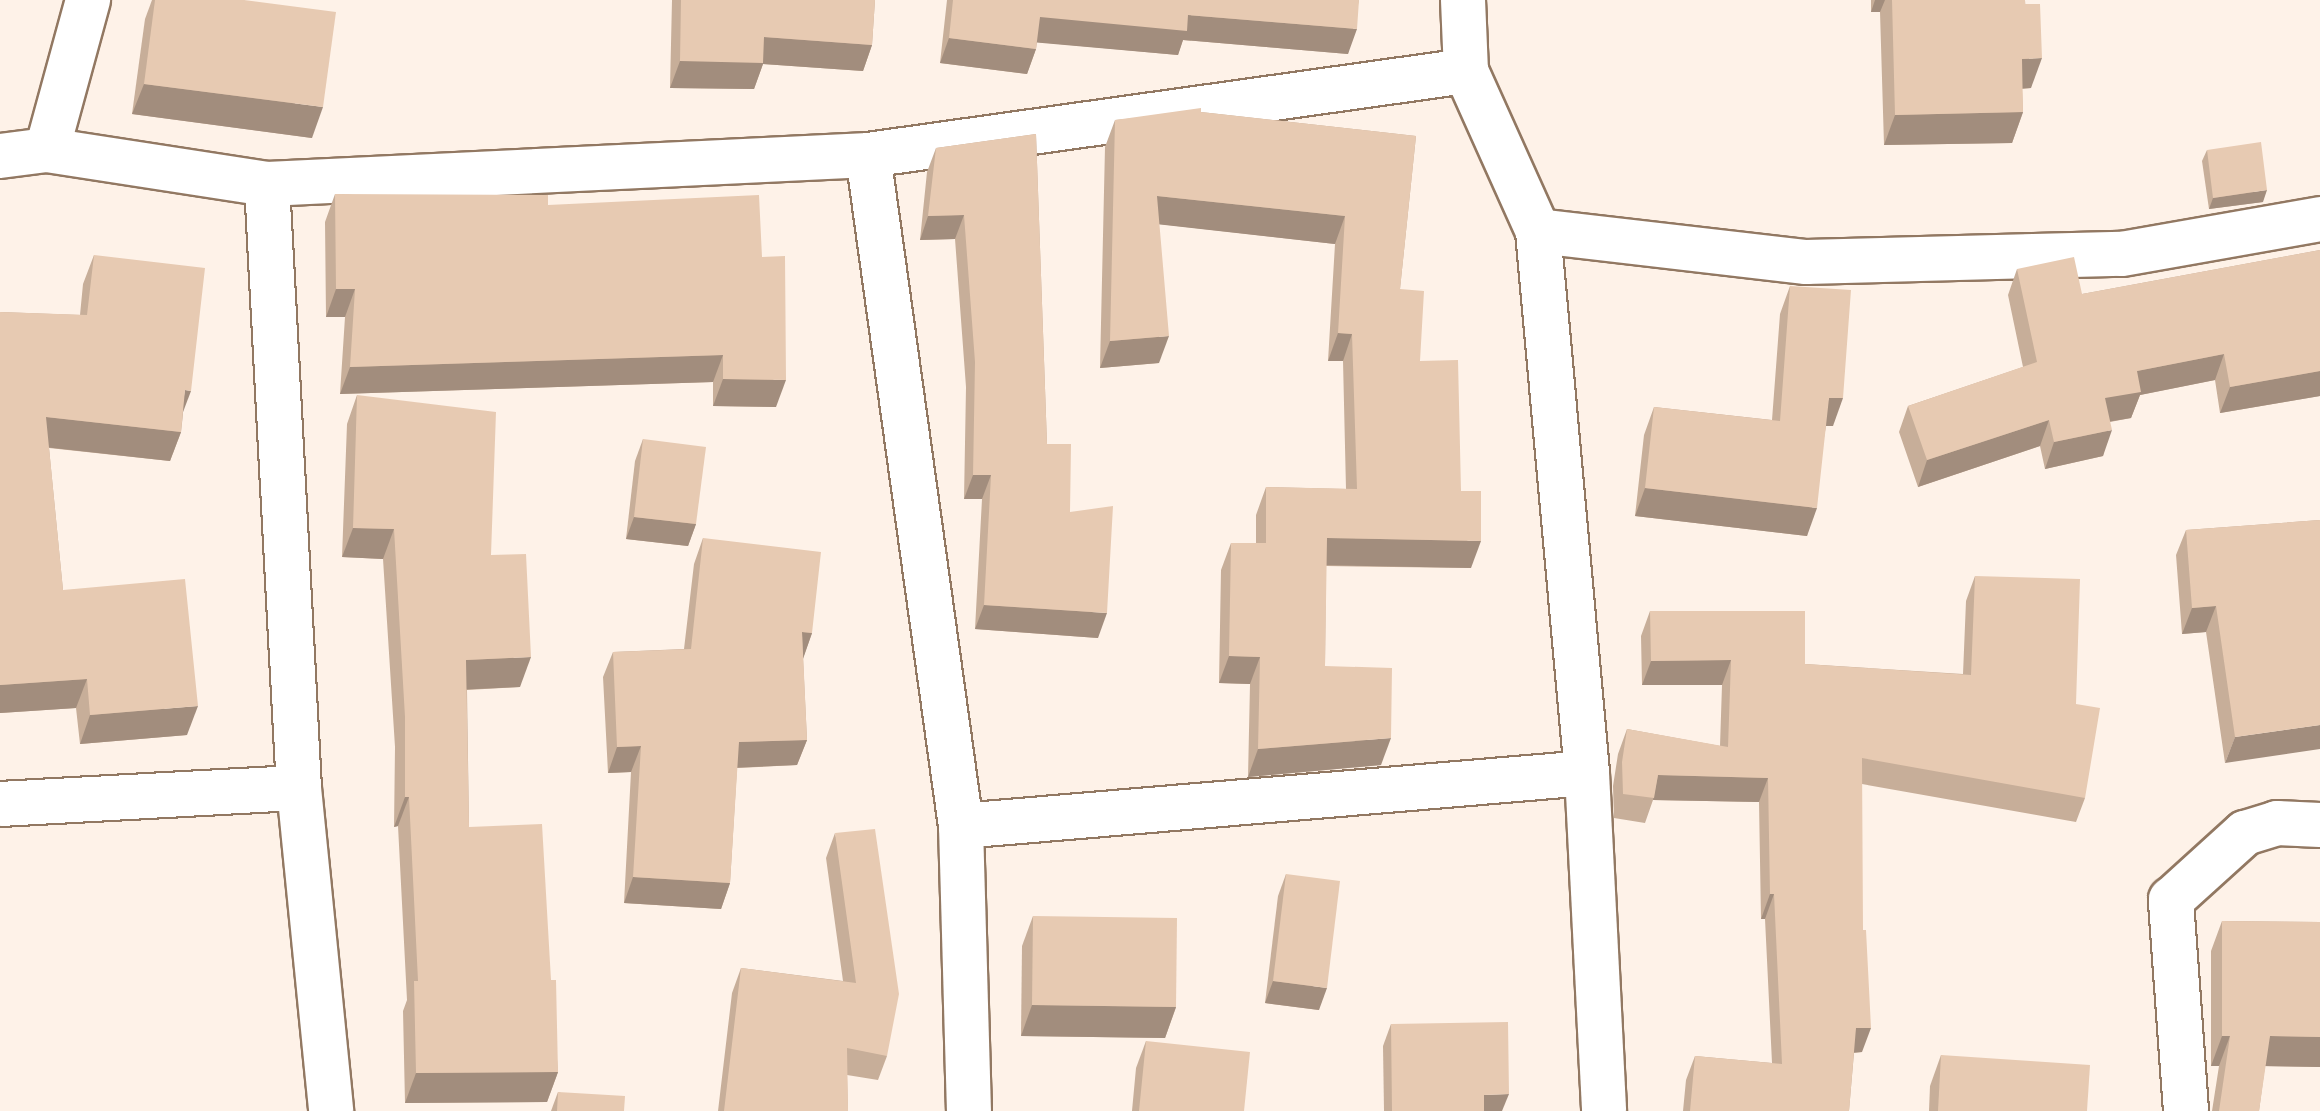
<!DOCTYPE html>
<html>
<head>
<meta charset="utf-8">
<style>
  body { margin:0 }
  #map { position:relative; width:2320px; height:1111px; overflow:hidden; background:#fef2e8; font-family:Overpass,sans-serif }
  div>[style] { position:absolute }
  .roads { filter:drop-shadow(2px 0 #927862) drop-shadow(-2px 0 #927862) drop-shadow(0 2px #927862) drop-shadow(0 -2px #927862) }
  .minor>* { height:44px; margin:-22px; padding:0 22px; transform-origin:22px; border-radius:22px; background:#fff }
  .wall>* { inset:0; background:#c7ae99 }
  .shaded-wall>* { inset:0; background:#a28d7d }
  .building>* { inset:0; background:#e7cab2 }
  span { translate:-50% -50%; white-space:nowrap; text-align:center; line-height:1.15; -webkit-text-stroke:6px #fff; paint-order:stroke }
</style>
</head>
<body>
<div id="map">
  <div class="roads">
    <div class="minor">
      <i style="left:1463px;top:0;width:71px;rotate:87.6deg"></i>
      <i style="left:1466px;top:71px;width:175px;rotate:65.8deg"></i>
      <i style="left:1538px;top:231px;width:544px;rotate:84.83deg"></i>
      <i style="left:1587px;top:773px;width:338px;rotate:87.1deg"></i>
      <i style="left:47px;top:150px;width:156px;rotate:-74.7deg"></i>
      <i style="left:868px;top:155px;width:677px;rotate:82.11deg"></i>
      <i style="left:961px;top:826px;width:285px;rotate:88.4deg"></i>
      <i style="left:0;top:156px;width:47px;rotate:-7.3deg"></i>
      <i style="left:47px;top:150px;width:223px;rotate:8.8deg"></i>
      <i style="left:267px;top:184px;width:602px;rotate:-2.76deg"></i>
      <i style="left:868px;top:155px;width:604px;rotate:-8deg"></i>
      <i style="left:267px;top:184px;width:605px;rotate:86.97deg"></i>
      <i style="left:299px;top:788px;width:325px;rotate:84.3deg"></i>
      <i style="left:1538px;top:231px;width:270px;rotate:6.6deg"></i>
      <i style="left:1806px;top:262px;width:316px;rotate:-1.5deg"></i>
      <i style="left:2122px;top:254px;width:201px;rotate:-10deg"></i>
      <i style="left:0;top:804px;width:299px;rotate:-3.1deg"></i>
      <i style="left:961px;top:826px;width:628px;rotate:-4.84deg"></i>
      <i style="left:2186px;top:1111px;width:212px;rotate:-94.1deg"></i>
      <i style="left:2171px;top:900px;width:100px;rotate:-42.2deg"></i>
      <i style="left:2245px;top:833px;width:34px;rotate:-17deg"></i>
      <i style="left:2277px;top:823px;width:43px;rotate:2.7deg"></i>
    </div>
  </div>
  <div class="wall">
    <i style="clip-path:polygon(152px 0,244px 0,312px 138px,132px 114px,145px 19px)"></i>
    <i style="clip-path:polygon(672px 0,875px 0,872px 45px,863px 71px,763px 64px,754px 89px,670px 88px)"></i>
    <i style="clip-path:polygon(947px 0,1359px 0,1348px 54px,1183px 40px,1178px 55px,1037px 42px,1036px 49px,1027px 74px,940px 63px)"></i>
    <i style="clip-path:polygon(1871px 0,2025px 0,2031px 88px,2022px 89px,2023px 112px,2012px 143px,1884px 145px,1880px 12px,1871px 12px)"></i>
    <i style="clip-path:polygon(1201px 112px,1416px 136px,1400px 289px,1420px 361px,1461px 491px,1471px 568px,1326px 566px,1325px 666px,1381px 765px,1248px 777px,1250px 684px,1219px 683px,1221px 570px,1231px 543px,1256px 543px,1256px 515px,1266px 487px,1346px 489px,1343px 361px,1328px 361px,1335px 244px,1159px 224px,1159px 363px,1100px 368px,1105px 147px,1115px 120px)"></i>
    <i style="clip-path:polygon(1036px 134px,1047px 444px,1070px 512px,1098px 638px,975px 629px,982px 499px,964px 499px,966px 387px,955px 239px,920px 240px,927px 172px,936px 148px)"></i>
    <i style="clip-path:polygon(2207px 150px,2263px 202px,2209px 209px,2202px 161px)"></i>
    <i style="clip-path:polygon(335px 194px,548px 205px,762px 257px,776px 407px,713px 406px,713px 382px,340px 394px,345px 317px,326px 317px,325px 222px)"></i>
    <i style="clip-path:polygon(2320px 250px,2320px 396px,2220px 413px,2215px 380px,2140px 395px,2131px 418px,2110px 422px,2103px 456px,2045px 469px,2040px 446px,1918px 487px,1899px 432px,1908px 406px,2023px 367px,2008px 295px,2017px 269px,2082px 294px)"></i>
    <i style="clip-path:polygon(94px 255px,183px 414px,181px 432px,170px 461px,49px 448px,63px 590px,187px 735px,80px 744px,76px 708px,0 713px,0 312px,80px 315px,83px 284px)"></i>
    <i style="clip-path:polygon(1790px 286px,1833px 426px,1826px 426px,1807px 536px,1635px 516px,1644px 435px,1654px 407px,1772px 420px,1780px 314px)"></i>
    <i style="clip-path:polygon(357px 395px,491px 555px,520px 687px,467px 690px,469px 827px,551px 980px,558px 1072px,547px 1102px,405px 1103px,403px 1011px,407px 1000px,398px 826px,394px 827px,395px 747px,383px 559px,342px 557px,347px 424px)"></i>
    <i style="clip-path:polygon(643px 439px,696px 524px,688px 546px,626px 539px,635px 461px)"></i>
    <i style="clip-path:polygon(2320px 520px,2225px 763px,2206px 632px,2182px 634px,2176px 555px,2186px 530px)"></i>
    <i style="clip-path:polygon(703px 538px,812px 633px,803px 658px,807px 740px,797px 765px,737px 768px,730px 883px,721px 909px,624px 903px,631px 772px,608px 773px,603px 677px,613px 652px,684px 649px,694px 564px)"></i>
    <i style="clip-path:polygon(1975px 576px,2076px 704px,2085px 798px,2076px 822px,1862px 784px,1862px 1052px,1854px 1053px,1849px 1111px,1683px 1111px,1686px 1080px,1695px 1056px,1772px 1063px,1765px 919px,1761px 919px,1759px 802px,1653px 800px,1645px 823px,1614px 818px,1613px 786px,1618px 754px,1627px 729px,1720px 746px,1722px 685px,1642px 685px,1641px 636px,1650px 611px,1805px 664px,1963px 674px,1966px 601px)"></i>
    <i style="clip-path:polygon(835px 833px,887px 1056px,878px 1080px,847px 1075px,848px 1111px,718px 1111px,732px 993px,741px 968px,843px 981px,826px 858px)"></i>
    <i style="clip-path:polygon(1286px 874px,1319px 1010px,1265px 1003px,1278px 896px)"></i>
    <i style="clip-path:polygon(1033px 916px,1176px 1007px,1165px 1038px,1021px 1036px,1022px 946px)"></i>
    <i style="clip-path:polygon(2222px 921px,2320px 922px,2320px 1067px,2265px 1066px,2259px 1111px,2212px 1111px,2219px 1066px,2211px 1066px,2211px 951px)"></i>
    <i style="clip-path:polygon(1391px 1024px,1502px 1111px,1384px 1111px,1383px 1046px)"></i>
    <i style="clip-path:polygon(1146px 1041px,1244px 1111px,1132px 1111px,1136px 1068px)"></i>
    <i style="clip-path:polygon(1941px 1055px,2087px 1111px,1929px 1111px,1930px 1086px)"></i>
    <i style="clip-path:polygon(558px 1092px,624px 1111px,551px 1111px)"></i>
  </div>
  <div class="shaded-wall">
    <i style="clip-path:polygon(1875px 0,1885px 0,1880px 12px,1871px 12px)"></i>
    <i style="clip-path:polygon(1188px 15px,1357px 29px,1348px 54px,1183px 40px,1178px 55px,1031px 42px,1040px 17px)"></i>
    <i style="clip-path:polygon(764px 37px,872px 45px,863px 71px,763px 64px,754px 89px,670px 88px,680px 61px)"></i>
    <i style="clip-path:polygon(949px 38px,1036px 49px,1027px 74px,940px 63px)"></i>
    <i style="clip-path:polygon(2042px 58px,2031px 88px,2010px 89px,2022px 59px)"></i>
    <i style="clip-path:polygon(144px 84px,323px 107px,312px 138px,132px 114px)"></i>
    <i style="clip-path:polygon(2023px 112px,2012px 143px,1884px 145px,1895px 115px)"></i>
    <i style="clip-path:polygon(2267px 190px,2263px 202px,2209px 209px,2213px 198px)"></i>
    <i style="clip-path:polygon(1157px 196px,1345px 216px,1335px 244px,1147px 223px)"></i>
    <i style="clip-path:polygon(964px 215px,955px 239px,920px 240px,928px 216px)"></i>
    <i style="clip-path:polygon(336px 289px,355px 289px,345px 317px,326px 317px)"></i>
    <i style="clip-path:polygon(1338px 333px,1352px 334px,1343px 361px,1328px 361px)"></i>
    <i style="clip-path:polygon(1169px 336px,1159px 363px,1100px 368px,1110px 341px)"></i>
    <i style="clip-path:polygon(2224px 354px,2215px 380px,2140px 395px,2131px 418px,2095px 424px,2105px 398px,2137px 371px)"></i>
    <i style="clip-path:polygon(723px 355px,713px 382px,340px 394px,350px 367px)"></i>
    <i style="clip-path:polygon(2320px 371px,2320px 396px,2220px 413px,2230px 387px)"></i>
    <i style="clip-path:polygon(723px 379px,786px 380px,776px 407px,713px 406px)"></i>
    <i style="clip-path:polygon(185px 390px,191px 391px,180px 420px)"></i>
    <i style="clip-path:polygon(1829px 398px,1843px 398px,1833px 426px,1819px 426px)"></i>
    <i style="clip-path:polygon(46px 417px,181px 432px,170px 461px,35px 446px)"></i>
    <i style="clip-path:polygon(2049px 420px,2040px 446px,1918px 487px,1927px 460px)"></i>
    <i style="clip-path:polygon(2112px 430px,2103px 456px,2045px 469px,2054px 442px)"></i>
    <i style="clip-path:polygon(973px 475px,991px 475px,982px 499px,964px 499px)"></i>
    <i style="clip-path:polygon(1645px 488px,1817px 508px,1807px 536px,1635px 516px)"></i>
    <i style="clip-path:polygon(634px 517px,696px 524px,688px 546px,626px 539px)"></i>
    <i style="clip-path:polygon(353px 528px,394px 529px,383px 559px,342px 557px)"></i>
    <i style="clip-path:polygon(1327px 538px,1481px 541px,1471px 568px,1317px 565px)"></i>
    <i style="clip-path:polygon(984px 605px,1107px 613px,1098px 638px,975px 629px)"></i>
    <i style="clip-path:polygon(2216px 606px,2206px 632px,2182px 634px,2192px 608px)"></i>
    <i style="clip-path:polygon(802px 632px,812px 633px,803px 659px)"></i>
    <i style="clip-path:polygon(1229px 656px,1260px 657px,1250px 684px,1219px 683px)"></i>
    <i style="clip-path:polygon(531px 657px,520px 687px,455px 690px,466px 660px)"></i>
    <i style="clip-path:polygon(1731px 660px,1722px 685px,1642px 685px,1651px 661px)"></i>
    <i style="clip-path:polygon(87px 679px,76px 708px,0 713px,0 685px)"></i>
    <i style="clip-path:polygon(198px 706px,187px 735px,80px 744px,90px 715px)"></i>
    <i style="clip-path:polygon(2320px 725px,2320px 749px,2225px 763px,2235px 737px)"></i>
    <i style="clip-path:polygon(1391px 738px,1381px 765px,1248px 777px,1258px 749px)"></i>
    <i style="clip-path:polygon(807px 740px,797px 765px,730px 768px,739px 742px)"></i>
    <i style="clip-path:polygon(641px 746px,631px 772px,608px 773px,617px 747px)"></i>
    <i style="clip-path:polygon(1658px 775px,1768px 778px,1759px 802px,1653px 800px)"></i>
    <i style="clip-path:polygon(405px 797px,409px 797px,398px 826px,394px 827px)"></i>
    <i style="clip-path:polygon(633px 877px,730px 883px,721px 909px,624px 903px)"></i>
    <i style="clip-path:polygon(1770px 894px,1774px 894px,1765px 919px,1761px 919px)"></i>
    <i style="clip-path:polygon(1273px 981px,1327px 988px,1319px 1010px,1265px 1003px)"></i>
    <i style="clip-path:polygon(1032px 1005px,1176px 1007px,1165px 1038px,1021px 1036px)"></i>
    <i style="clip-path:polygon(1856px 1028px,1871px 1028px,1862px 1052px,1847px 1053px)"></i>
    <i style="clip-path:polygon(2222px 1036px,2230px 1036px,2219px 1066px,2211px 1066px)"></i>
    <i style="clip-path:polygon(2270px 1036px,2320px 1037px,2320px 1067px,2259px 1066px)"></i>
    <i style="clip-path:polygon(558px 1072px,547px 1102px,405px 1103px,416px 1073px)"></i>
    <i style="clip-path:polygon(1509px 1094px,1502px 1111px,1478px 1111px,1484px 1095px)"></i>
  </div>
  <div class="building">
    <i style="clip-path:polygon(155px 0,244px 0,336px 12px,323px 107px,144px 84px)"></i>
    <i style="clip-path:polygon(681px 0,875px 0,872px 45px,764px 37px,763px 63px,680px 61px)"></i>
    <i style="clip-path:polygon(953px 0,1359px 0,1357px 29px,1188px 15px,1187px 31px,1040px 17px,1036px 49px,949px 38px)"></i>
    <i style="clip-path:polygon(1892px 0,2025px 0,2025px 4px,2040px 4px,2042px 58px,2022px 59px,2023px 112px,1895px 115px)"></i>
    <i style="clip-path:polygon(1201px 108px,1201px 112px,1416px 136px,1400px 289px,1424px 291px,1420px 361px,1458px 360px,1461px 491px,1481px 491px,1481px 541px,1327px 538px,1325px 666px,1392px 668px,1391px 738px,1258px 749px,1260px 657px,1229px 656px,1231px 543px,1266px 543px,1266px 487px,1357px 489px,1352px 334px,1338px 333px,1345px 216px,1157px 196px,1169px 336px,1110px 341px,1115px 120px)"></i>
    <i style="clip-path:polygon(1036px 134px,1047px 444px,1071px 444px,1070px 512px,1113px 506px,1107px 613px,984px 605px,991px 475px,973px 475px,975px 362px,964px 215px,928px 216px,936px 148px)"></i>
    <i style="clip-path:polygon(2261px 142px,2267px 190px,2213px 198px,2207px 150px)"></i>
    <i style="clip-path:polygon(335px 194px,548px 195px,548px 205px,759px 195px,762px 257px,785px 256px,786px 380px,723px 379px,723px 355px,350px 367px,355px 289px,336px 289px)"></i>
    <i style="clip-path:polygon(2320px 250px,2320px 371px,2230px 387px,2224px 354px,2137px 371px,2141px 392px,2105px 398px,2112px 430px,2054px 442px,2049px 420px,1927px 460px,1908px 406px,2037px 362px,2017px 269px,2074px 257px,2082px 294px)"></i>
    <i style="clip-path:polygon(94px 255px,205px 268px,191px 391px,185px 390px,181px 432px,46px 417px,63px 590px,185px 579px,198px 706px,90px 715px,87px 679px,0 685px,0 312px,87px 315px)"></i>
    <i style="clip-path:polygon(1790px 286px,1851px 290px,1843px 398px,1829px 398px,1817px 508px,1645px 488px,1654px 407px,1780px 421px)"></i>
    <i style="clip-path:polygon(357px 395px,496px 412px,491px 555px,526px 554px,531px 657px,466px 660px,469px 827px,542px 824px,551px 980px,556px 980px,558px 1072px,416px 1073px,414px 981px,418px 981px,409px 797px,405px 797px,405px 717px,394px 529px,353px 528px)"></i>
    <i style="clip-path:polygon(643px 439px,706px 447px,696px 524px,634px 517px)"></i>
    <i style="clip-path:polygon(2320px 520px,2320px 725px,2235px 737px,2216px 606px,2192px 608px,2186px 530px)"></i>
    <i style="clip-path:polygon(703px 538px,821px 552px,812px 633px,802px 632px,807px 740px,739px 742px,730px 883px,633px 877px,641px 746px,617px 747px,613px 652px,691px 649px)"></i>
    <i style="clip-path:polygon(1975px 576px,2080px 579px,2076px 704px,2100px 708px,2085px 798px,1862px 758px,1863px 930px,1866px 930px,1871px 1028px,1856px 1028px,1849px 1111px,1690px 1111px,1695px 1056px,1782px 1064px,1774px 894px,1770px 894px,1768px 778px,1658px 775px,1654px 798px,1623px 794px,1622px 762px,1627px 729px,1728px 747px,1731px 660px,1651px 661px,1650px 611px,1805px 611px,1805px 664px,1971px 675px)"></i>
    <i style="clip-path:polygon(875px 829px,899px 994px,887px 1056px,847px 1048px,848px 1111px,724px 1111px,741px 968px,856px 983px,835px 833px)"></i>
    <i style="clip-path:polygon(1286px 874px,1340px 881px,1327px 988px,1273px 981px)"></i>
    <i style="clip-path:polygon(1033px 916px,1177px 918px,1176px 1007px,1032px 1005px)"></i>
    <i style="clip-path:polygon(2222px 921px,2320px 922px,2320px 1037px,2270px 1036px,2259px 1111px,2219px 1111px,2230px 1036px,2222px 1036px)"></i>
    <i style="clip-path:polygon(1508px 1022px,1509px 1094px,1484px 1095px,1484px 1111px,1392px 1111px,1391px 1024px)"></i>
    <i style="clip-path:polygon(1146px 1041px,1250px 1052px,1244px 1111px,1139px 1111px)"></i>
    <i style="clip-path:polygon(1941px 1055px,2090px 1065px,2087px 1111px,1938px 1111px)"></i>
    <i style="clip-path:polygon(558px 1092px,625px 1096px,624px 1111px,557px 1111px)"></i>
  </div>
</div>
</body>
</html>
